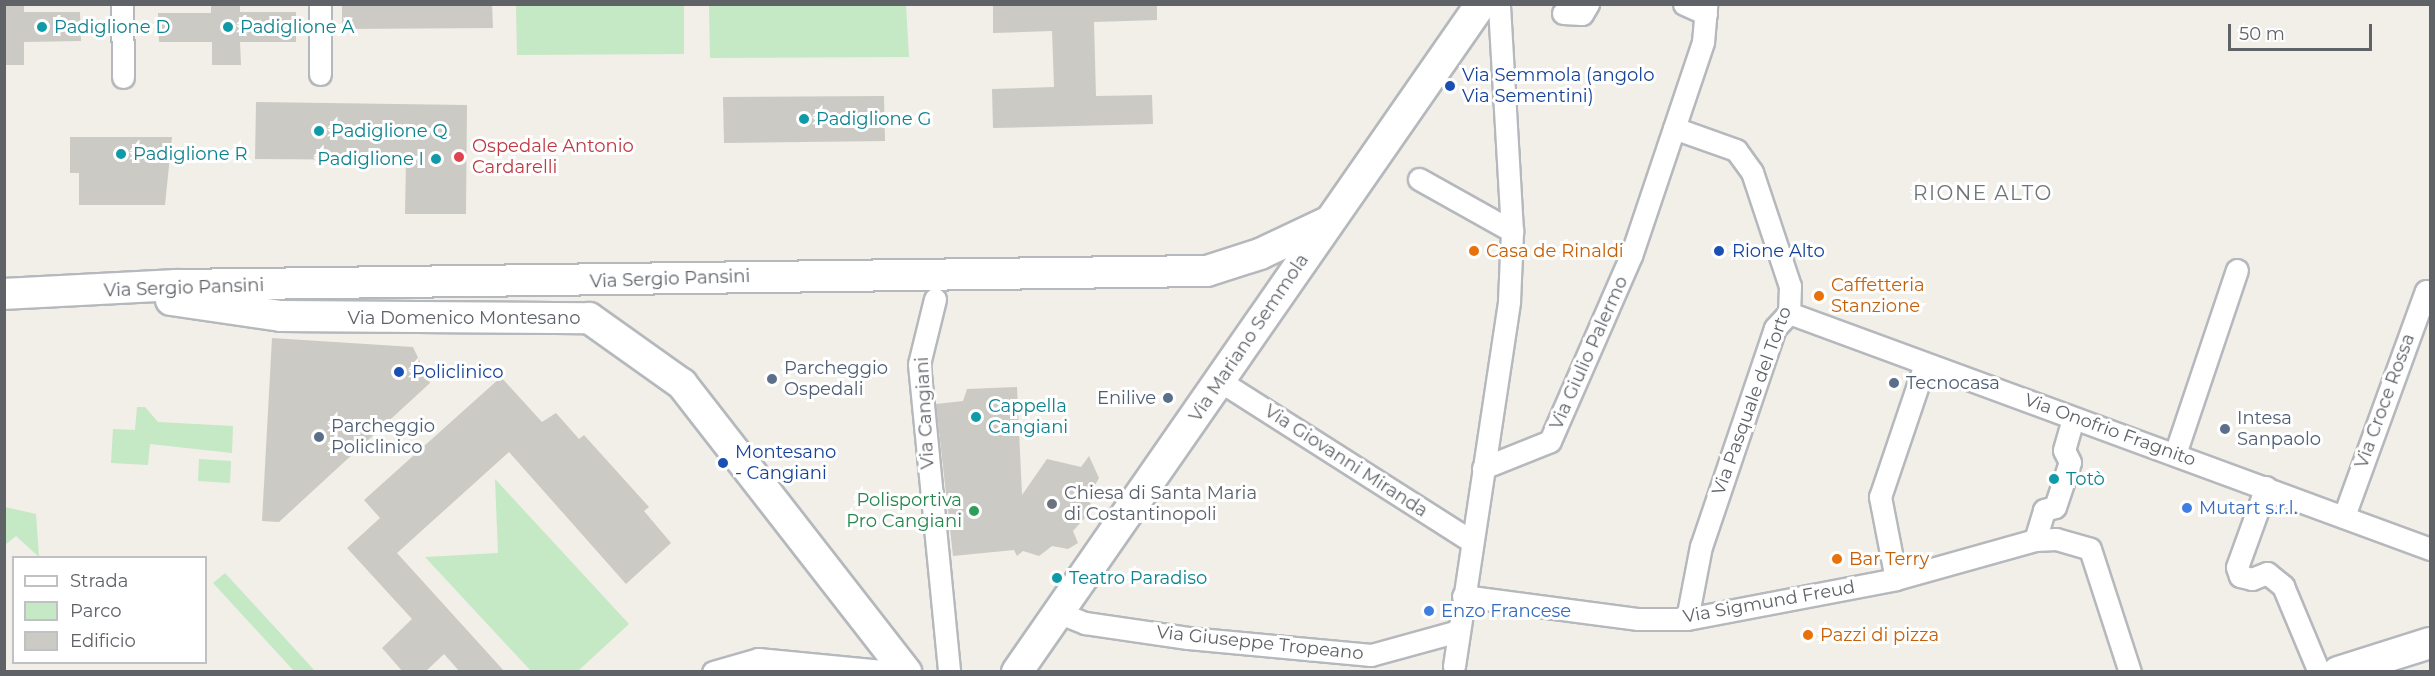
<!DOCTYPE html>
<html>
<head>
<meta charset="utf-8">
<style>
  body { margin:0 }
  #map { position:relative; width:2435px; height:676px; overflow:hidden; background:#f1efe8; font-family:Montserrat,sans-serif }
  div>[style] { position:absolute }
  .green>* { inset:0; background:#c5e8c5 }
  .building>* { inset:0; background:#cccac5 }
  .roads { filter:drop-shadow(2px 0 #b5b8bc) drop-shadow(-2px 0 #b5b8bc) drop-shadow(0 2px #b5b8bc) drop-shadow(0 -2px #b5b8bc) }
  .street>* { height:21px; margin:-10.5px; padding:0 10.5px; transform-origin:10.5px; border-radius:10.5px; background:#fff }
  .secondary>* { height:30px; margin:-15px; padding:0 15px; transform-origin:15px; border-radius:15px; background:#fff }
  .dots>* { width:16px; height:16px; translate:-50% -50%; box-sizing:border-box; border:3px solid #fff; border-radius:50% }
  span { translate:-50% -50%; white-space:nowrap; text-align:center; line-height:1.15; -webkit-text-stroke:6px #fff; paint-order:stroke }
  .culture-label { font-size:18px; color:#0d838f }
  .left { translate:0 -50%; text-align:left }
  .right { translate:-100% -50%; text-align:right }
  .transit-label { font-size:18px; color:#164399 }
  .health-label { font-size:18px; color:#be3a42 }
  .food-label { font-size:18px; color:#c56008 }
  .street-label { font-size:18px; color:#5f6368 }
  .service-label { font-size:18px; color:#4e5e75 }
  .worship-label { font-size:18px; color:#5b616d }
  .leisure-label { font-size:18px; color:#27864d }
  .shop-label { font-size:18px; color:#366cbe }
  .neighbourhood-label { font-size:20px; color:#70757a; letter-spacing:1.5px }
  .frame { position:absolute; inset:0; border:6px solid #5f6368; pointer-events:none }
  .legend { position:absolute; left:12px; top:556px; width:195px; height:108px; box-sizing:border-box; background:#fff; border:2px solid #bfc1c3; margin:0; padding:8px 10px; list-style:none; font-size:18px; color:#5f6368 }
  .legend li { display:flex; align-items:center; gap:12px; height:30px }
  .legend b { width:30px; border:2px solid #bfc1c3 }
  .scale { position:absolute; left:2228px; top:24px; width:144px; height:27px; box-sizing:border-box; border:3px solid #5f6368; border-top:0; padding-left:8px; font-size:18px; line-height:21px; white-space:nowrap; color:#5f6368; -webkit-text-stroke:4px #fff; paint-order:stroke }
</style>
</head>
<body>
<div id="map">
  <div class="green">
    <i style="clip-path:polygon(516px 5px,684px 5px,684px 54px,517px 55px)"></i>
    <i style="clip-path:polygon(709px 5px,906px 5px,909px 57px,710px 58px)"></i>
    <i style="clip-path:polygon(137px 407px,145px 407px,158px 422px,233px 426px,232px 453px,150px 444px,148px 465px,111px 463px,113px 429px,135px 430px)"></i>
    <i style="clip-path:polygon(199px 459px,231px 461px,230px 483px,198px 481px)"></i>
    <i style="clip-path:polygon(495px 479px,629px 624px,578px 671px,531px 671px,425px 557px,498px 553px)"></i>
    <i style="clip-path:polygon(5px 507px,36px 514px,39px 557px,16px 536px,5px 545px)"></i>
    <i style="clip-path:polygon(225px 573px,315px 671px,294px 671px,213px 583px)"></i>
  </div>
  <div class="building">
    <i style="clip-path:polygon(4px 4px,24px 4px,24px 12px,80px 12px,81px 41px,24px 42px,24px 65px,4px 65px)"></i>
    <i style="clip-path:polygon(211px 4px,240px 4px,240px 12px,296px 12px,296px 42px,240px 42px,241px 65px,212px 65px,212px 42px,159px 42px,158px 13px,211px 13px)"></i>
    <i style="clip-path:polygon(342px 4px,492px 4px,493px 28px,342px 29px)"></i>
    <i style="clip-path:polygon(993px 4px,1157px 4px,1157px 20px,1094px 22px,1096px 96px,1152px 95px,1153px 124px,993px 128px,992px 89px,1054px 87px,1052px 31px,993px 33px)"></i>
    <i style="clip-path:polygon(884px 96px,885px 141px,724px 143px,723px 97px)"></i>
    <i style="clip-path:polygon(256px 102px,467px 105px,466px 214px,405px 214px,406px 160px,255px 159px)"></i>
    <i style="clip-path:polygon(70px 137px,172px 137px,165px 205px,79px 205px,79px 173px,70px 173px)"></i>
    <i style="clip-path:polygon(272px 338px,413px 347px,430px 383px,279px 522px,262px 521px)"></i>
    <i style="clip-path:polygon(501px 377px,542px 422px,556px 413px,579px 439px,584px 435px,649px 507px,644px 511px,671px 543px,626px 584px,509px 452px,397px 553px,505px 672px,460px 672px,444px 654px,425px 672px,403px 672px,382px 648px,412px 619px,347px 548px,380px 518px,364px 500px)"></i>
    <i style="clip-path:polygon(1017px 387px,1022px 495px,1047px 459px,1081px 467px,1089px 456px,1099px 478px,1087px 499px,1094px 508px,1073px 531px,1078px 543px,1068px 549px,1052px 546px,1039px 556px,1023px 551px,1017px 556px,1014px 550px,953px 556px,936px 404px,963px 401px,967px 389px)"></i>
  </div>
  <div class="roads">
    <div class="street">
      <i style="left:122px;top:4px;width:73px;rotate:89.2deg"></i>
      <i style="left:1684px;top:4px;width:24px;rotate:24deg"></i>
      <i style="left:1563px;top:13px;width:19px;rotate:3deg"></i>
      <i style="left:1582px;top:14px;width:12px;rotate:-59deg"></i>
      <i style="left:320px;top:74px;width:70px;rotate:-90deg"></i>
      <i style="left:1674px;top:128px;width:66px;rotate:19.5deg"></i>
      <i style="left:1736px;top:150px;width:27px;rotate:54deg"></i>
      <i style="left:1752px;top:172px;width:120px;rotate:71.6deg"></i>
      <i style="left:1790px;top:286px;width:27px;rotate:92deg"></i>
      <i style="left:1789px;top:313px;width:21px;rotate:133deg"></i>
      <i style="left:1775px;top:328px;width:230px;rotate:108.7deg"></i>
      <i style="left:1701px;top:546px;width:74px;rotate:100.9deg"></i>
      <i style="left:1419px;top:179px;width:107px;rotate:29.2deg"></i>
      <i style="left:935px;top:299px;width:67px;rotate:103.8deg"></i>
      <i style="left:919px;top:364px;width:309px;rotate:84.4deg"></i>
      <i style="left:1789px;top:313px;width:683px;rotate:20.21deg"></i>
      <i style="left:1220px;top:381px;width:298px;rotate:32.5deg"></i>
      <i style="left:2175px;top:454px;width:194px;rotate:-71.4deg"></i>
      <i style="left:1483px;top:468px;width:72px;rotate:-21.9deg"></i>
      <i style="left:1550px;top:441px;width:202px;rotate:-66.4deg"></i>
      <i style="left:1631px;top:256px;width:226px;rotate:-71.4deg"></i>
      <i style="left:1703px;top:42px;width:38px;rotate:-85deg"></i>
      <i style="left:2266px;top:487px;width:85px;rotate:109.9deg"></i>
      <i style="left:2237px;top:567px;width:9px;rotate:72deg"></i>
      <i style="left:2240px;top:576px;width:12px;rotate:14deg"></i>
      <i style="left:2252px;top:579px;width:16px;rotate:-22deg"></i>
      <i style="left:2267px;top:573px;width:21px;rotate:39deg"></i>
      <i style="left:2283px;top:586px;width:93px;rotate:67.3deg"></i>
      <i style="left:2344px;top:516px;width:239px;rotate:-70deg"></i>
      <i style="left:2426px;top:291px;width:4px;rotate:14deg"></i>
      <i style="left:2035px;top:540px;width:31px;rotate:-73deg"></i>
      <i style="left:2044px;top:510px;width:11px;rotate:-15deg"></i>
      <i style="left:2055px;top:507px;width:47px;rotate:-71.6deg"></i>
      <i style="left:2070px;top:462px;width:13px;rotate:-117deg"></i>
      <i style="left:2064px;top:450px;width:33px;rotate:-74deg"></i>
      <i style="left:1896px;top:579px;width:84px;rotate:-101deg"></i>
      <i style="left:1880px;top:497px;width:140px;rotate:-71.3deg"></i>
      <i style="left:1463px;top:596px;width:177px;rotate:7.5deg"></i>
      <i style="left:1638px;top:619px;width:49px"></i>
      <i style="left:1687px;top:619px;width:213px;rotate:-10.8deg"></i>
      <i style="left:1896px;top:579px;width:144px;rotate:-15.7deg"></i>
      <i style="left:2035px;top:540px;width:21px;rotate:-3deg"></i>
      <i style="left:2056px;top:539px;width:35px;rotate:16deg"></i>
      <i style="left:2090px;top:549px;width:129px;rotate:72deg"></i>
      <i style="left:1060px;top:613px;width:27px;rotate:22deg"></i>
      <i style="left:1085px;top:623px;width:104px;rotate:8.3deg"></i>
      <i style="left:1188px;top:638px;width:184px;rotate:5.3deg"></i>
      <i style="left:1371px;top:655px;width:90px;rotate:-15.4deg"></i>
      <i style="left:1454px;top:666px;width:369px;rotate:-81.4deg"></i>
      <i style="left:1509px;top:301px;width:70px;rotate:-87.5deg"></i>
      <i style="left:1512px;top:231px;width:227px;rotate:-93.3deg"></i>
      <i style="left:713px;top:672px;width:47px;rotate:-16.1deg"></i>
      <i style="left:758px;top:659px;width:135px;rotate:5.5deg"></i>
    </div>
    <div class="secondary">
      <i style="left:4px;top:294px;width:172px;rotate:-3deg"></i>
      <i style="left:176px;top:285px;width:1031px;rotate:-0.78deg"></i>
      <i style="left:1207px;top:271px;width:56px;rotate:-17.8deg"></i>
      <i style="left:1260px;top:254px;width:73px;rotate:-25.2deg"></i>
      <i style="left:171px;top:300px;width:111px;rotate:8.3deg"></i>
      <i style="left:281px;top:316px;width:308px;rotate:0.4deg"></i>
      <i style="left:589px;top:318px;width:114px;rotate:35.4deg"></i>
      <i style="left:682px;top:384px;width:365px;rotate:52.1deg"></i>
      <i style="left:1017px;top:672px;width:813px;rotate:-55.22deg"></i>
      <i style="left:2338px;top:672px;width:96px;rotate:-17.5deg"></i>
    </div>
  </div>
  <div class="dots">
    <i style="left:42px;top:27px;background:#0f9aa8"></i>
    <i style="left:228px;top:27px;background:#0f9aa8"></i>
    <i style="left:1450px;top:86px;background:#1a4fb4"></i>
    <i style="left:804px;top:119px;background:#0f9aa8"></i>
    <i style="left:319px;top:131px;background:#0f9aa8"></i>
    <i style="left:121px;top:154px;background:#0f9aa8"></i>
    <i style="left:459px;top:157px;background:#e0444e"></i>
    <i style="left:436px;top:159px;background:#0f9aa8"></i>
    <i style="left:1474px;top:251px;background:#e8710a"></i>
    <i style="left:1719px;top:251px;background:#1a4fb4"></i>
    <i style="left:1819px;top:296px;background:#e8710a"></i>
    <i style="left:399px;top:372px;background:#1a4fb4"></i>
    <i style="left:772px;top:379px;background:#5c6f8a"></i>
    <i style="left:1894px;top:383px;background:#5c6f8a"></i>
    <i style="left:1168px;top:398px;background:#5c6f8a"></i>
    <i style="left:976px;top:417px;background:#0f9aa8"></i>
    <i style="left:2225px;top:429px;background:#5c6f8a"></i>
    <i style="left:319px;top:437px;background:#5c6f8a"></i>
    <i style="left:723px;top:463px;background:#1a4fb4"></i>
    <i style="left:2054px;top:479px;background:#0f9aa8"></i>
    <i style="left:1052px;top:504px;background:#6b7280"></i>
    <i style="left:2187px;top:508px;background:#3f7fe0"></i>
    <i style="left:974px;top:511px;background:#2e9e5b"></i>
    <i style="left:1837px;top:559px;background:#e8710a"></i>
    <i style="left:1057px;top:578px;background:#0f9aa8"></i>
    <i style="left:1429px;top:611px;background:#3f7fe0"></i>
    <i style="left:1808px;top:635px;background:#e8710a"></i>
  </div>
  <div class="culture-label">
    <span class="left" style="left:54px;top:27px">Padiglione D</span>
    <span class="left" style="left:240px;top:27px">Padiglione A</span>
    <span class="left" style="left:816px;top:119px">Padiglione G</span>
    <span class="left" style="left:331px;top:131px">Padiglione Q</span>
    <span class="left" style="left:133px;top:154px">Padiglione R</span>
    <span class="right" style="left:424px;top:159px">Padiglione I</span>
    <span class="left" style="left:988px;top:417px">Cappella<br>Cangiani</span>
    <span class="left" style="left:2066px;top:479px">Totò</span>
    <span class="left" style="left:1069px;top:578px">Teatro Paradiso</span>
  </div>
  <div class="transit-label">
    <span class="left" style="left:1462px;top:86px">Via Semmola (angolo<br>Via Sementini)</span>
    <span class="left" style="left:1732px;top:251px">Rione Alto</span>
    <span class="left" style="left:412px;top:372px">Policlinico</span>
    <span class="left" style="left:735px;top:463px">Montesano<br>- Cangiani</span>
  </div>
  <div class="health-label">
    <span class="left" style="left:472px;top:157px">Ospedale Antonio<br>Cardarelli</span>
  </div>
  <div class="food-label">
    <span class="left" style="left:1486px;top:251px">Casa de Rinaldi</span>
    <span class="left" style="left:1831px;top:296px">Caffetteria<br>Stanzione</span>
    <span class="left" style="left:1849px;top:559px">Bar Terry</span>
    <span class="left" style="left:1820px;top:635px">Pazzi di pizza</span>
  </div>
  <div class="street-label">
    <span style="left:670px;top:279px;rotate:-2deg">Via Sergio Pansini</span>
    <span style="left:184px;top:288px;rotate:-2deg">Via Sergio Pansini</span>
    <span style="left:464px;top:318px">Via Domenico Montesano</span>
    <span style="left:1249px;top:338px;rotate:-56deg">Via Mariano Semmola</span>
    <span style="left:1589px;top:353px;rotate:-66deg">Via Giulio Palermo</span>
    <span style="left:1752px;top:401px;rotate:-70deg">Via Pasquale del Torto</span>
    <span style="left:2385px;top:401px;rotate:-70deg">Via Croce Rossa</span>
    <span style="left:925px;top:413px;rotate:-93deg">Via Cangiani</span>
    <span style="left:2110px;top:430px;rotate:20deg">Via Onofrio Fragnito</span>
    <span style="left:1346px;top:461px;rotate:33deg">Via Giovanni Miranda</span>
    <span style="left:1769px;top:602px;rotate:-10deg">Via Sigmund Freud</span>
    <span style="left:1260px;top:643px;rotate:6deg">Via Giuseppe Tropeano</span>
  </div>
  <div class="service-label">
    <span class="left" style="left:784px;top:379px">Parcheggio<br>Ospedali</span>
    <span class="left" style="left:1906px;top:383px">Tecnocasa</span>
    <span class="right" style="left:1156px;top:398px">Enilive</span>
    <span class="left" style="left:2237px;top:429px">Intesa<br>Sanpaolo</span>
    <span class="left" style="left:331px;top:437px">Parcheggio<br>Policlinico</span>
  </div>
  <div class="worship-label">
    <span class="left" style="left:1064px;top:504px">Chiesa di Santa Maria<br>di Costantinopoli</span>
  </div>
  <div class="leisure-label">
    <span class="right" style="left:962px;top:511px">Polisportiva<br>Pro Cangiani</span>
  </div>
  <div class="shop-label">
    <span class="left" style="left:2199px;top:508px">Mutart s.r.l.</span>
    <span class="left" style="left:1441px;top:611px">Enzo Francese</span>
  </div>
  <div class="neighbourhood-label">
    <span style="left:1983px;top:193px">RIONE ALTO</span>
  </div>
  <div class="frame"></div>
  <ul class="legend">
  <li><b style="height:8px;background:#fff"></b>Strada</li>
  <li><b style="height:16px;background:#c5e8c5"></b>Parco</li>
  <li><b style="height:16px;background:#cccac5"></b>Edificio</li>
  </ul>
  <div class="scale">50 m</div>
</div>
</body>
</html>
